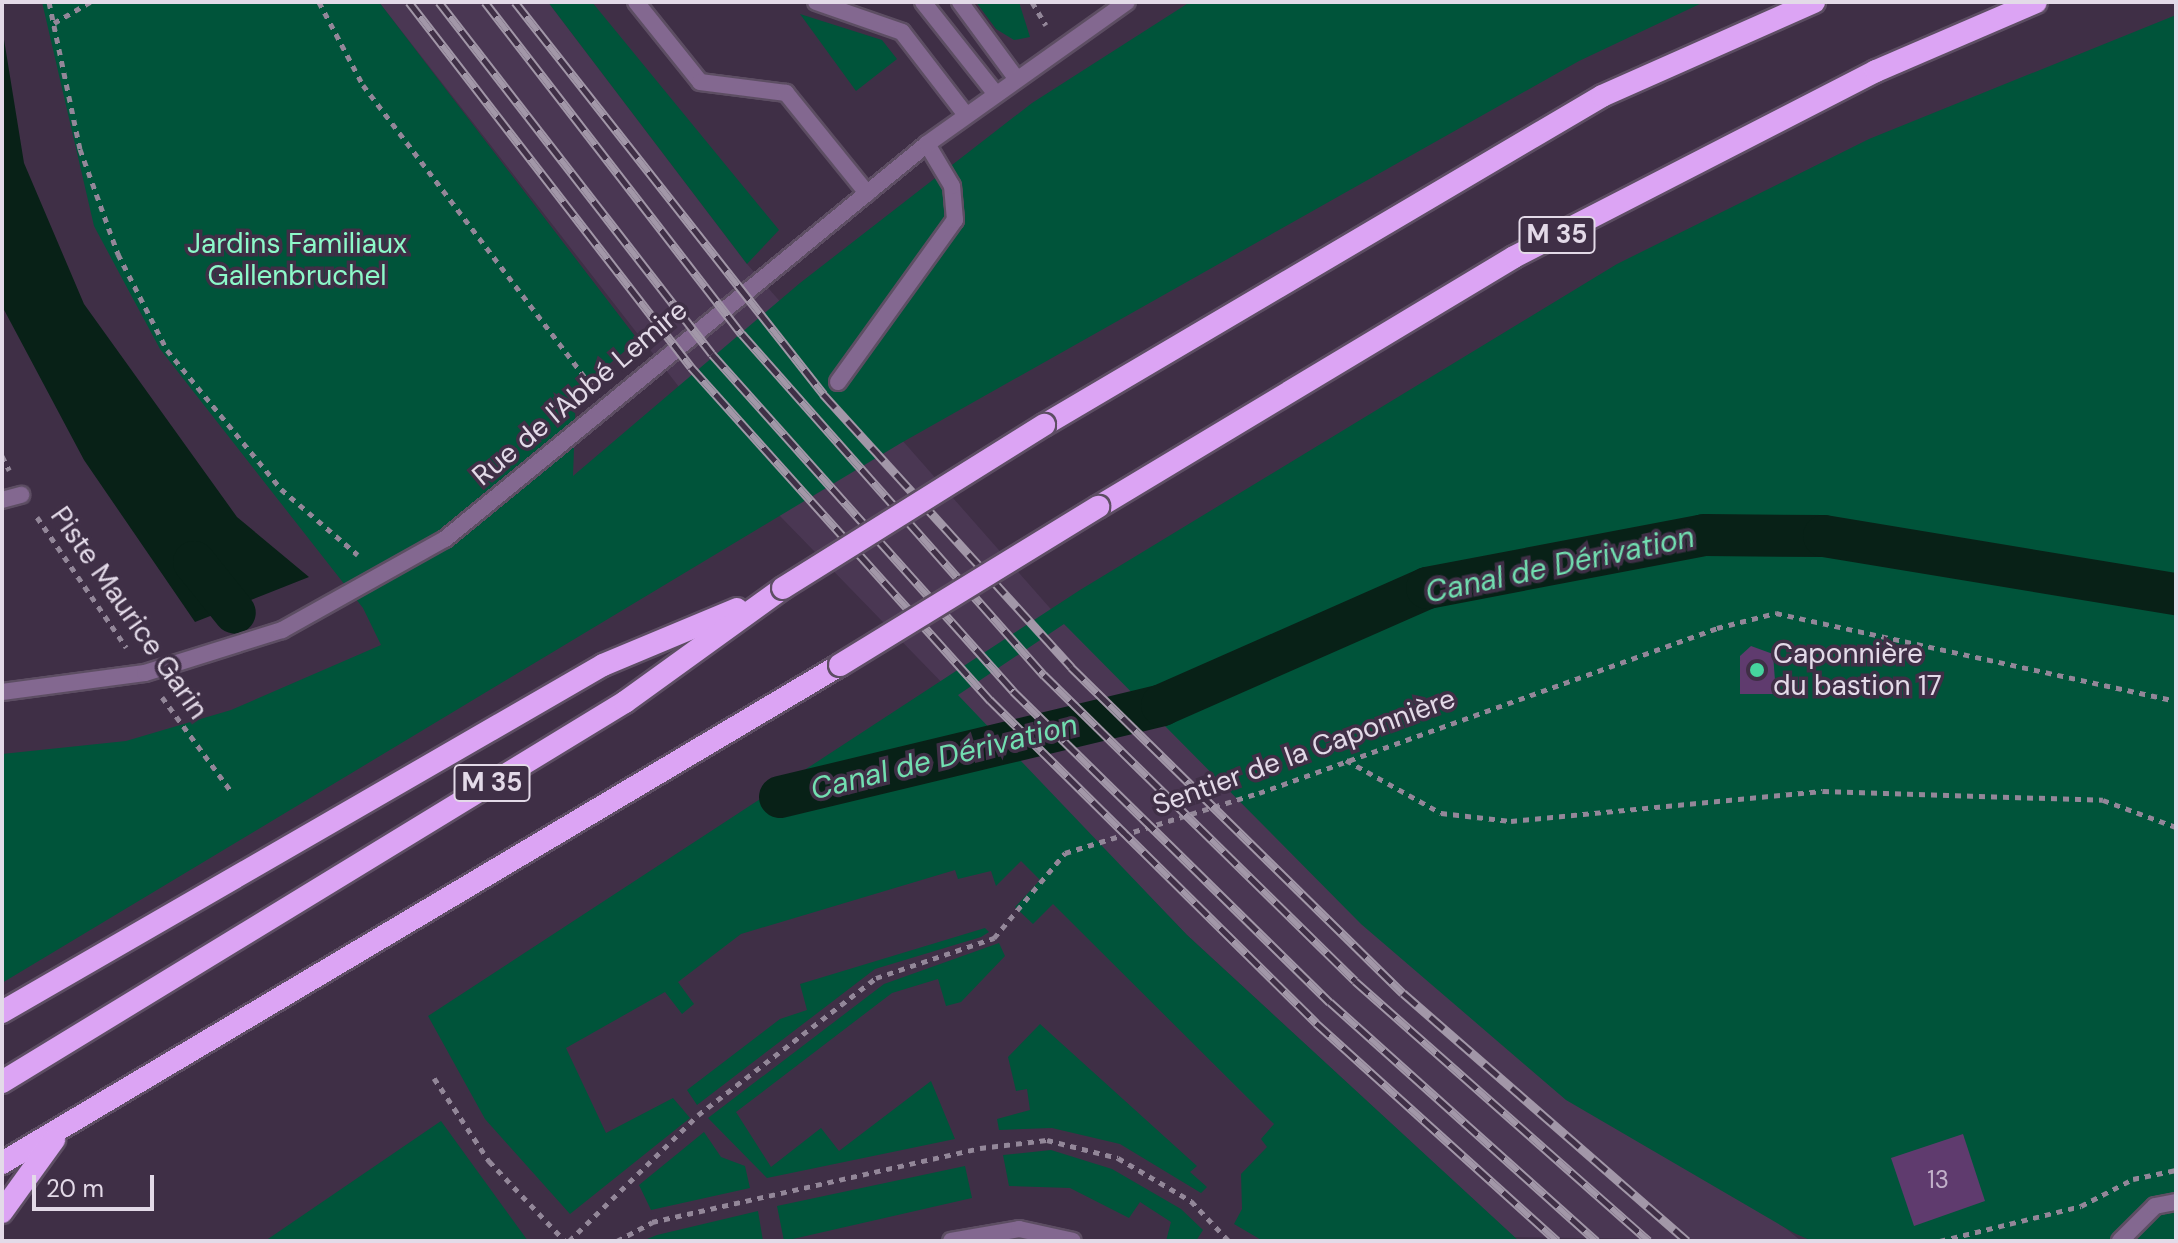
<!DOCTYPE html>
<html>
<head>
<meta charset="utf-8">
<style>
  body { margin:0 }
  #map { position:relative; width:2178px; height:1243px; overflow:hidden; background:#3f2f46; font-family:"DM Sans",sans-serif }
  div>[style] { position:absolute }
  .built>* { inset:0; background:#4a3753 }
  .green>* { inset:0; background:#00543a }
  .water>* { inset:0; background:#082117 }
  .canal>* { height:42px; margin:-21px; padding:0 21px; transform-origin:21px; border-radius:21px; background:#082117 }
  .building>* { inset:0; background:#5f3b6e }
  .path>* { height:5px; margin-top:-2.5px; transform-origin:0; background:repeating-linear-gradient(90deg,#938799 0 6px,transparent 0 12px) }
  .roads { filter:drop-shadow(2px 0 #5d4e63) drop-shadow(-2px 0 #5d4e63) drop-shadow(0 2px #5d4e63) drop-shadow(0 -2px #5d4e63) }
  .service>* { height:16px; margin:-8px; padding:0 8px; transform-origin:8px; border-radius:8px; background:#836890 }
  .minor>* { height:16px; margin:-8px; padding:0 8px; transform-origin:8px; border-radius:8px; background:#836890 }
  .trunk>* { height:22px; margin:-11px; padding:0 11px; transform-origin:11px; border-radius:11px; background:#dca4f4 }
  .rail>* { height:9px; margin-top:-4.5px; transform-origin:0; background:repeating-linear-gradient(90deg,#3f2f46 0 18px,#a297a8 0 36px); box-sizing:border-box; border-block:2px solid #a297a8 }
  .bridges { filter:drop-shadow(2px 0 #5d4e63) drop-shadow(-2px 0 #5d4e63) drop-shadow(0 2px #5d4e63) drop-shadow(0 -2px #5d4e63) }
  .trunk-bridge>* { height:22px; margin:-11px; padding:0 11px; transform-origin:11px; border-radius:11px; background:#dca4f4 }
  .dots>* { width:22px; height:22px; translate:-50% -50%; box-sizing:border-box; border:4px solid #3f2f46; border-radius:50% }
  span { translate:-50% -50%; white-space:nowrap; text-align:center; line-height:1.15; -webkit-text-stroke:7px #3f2f46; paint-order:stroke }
  .number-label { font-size:24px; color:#c2b2ca }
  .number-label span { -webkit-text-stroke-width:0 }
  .shield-label span { padding:2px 6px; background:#3f2f46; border:2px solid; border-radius:6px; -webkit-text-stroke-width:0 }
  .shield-label { font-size:26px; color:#e3dae8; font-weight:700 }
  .park-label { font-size:28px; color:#8cf9c9 }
  .street-label { font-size:28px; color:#e3dae8 }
  .poi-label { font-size:28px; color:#e3dae8 }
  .left { translate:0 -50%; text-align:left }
  .water-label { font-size:30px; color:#72dfb1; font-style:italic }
  .frame { position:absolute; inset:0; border:4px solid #e3dae8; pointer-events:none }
  .scale { position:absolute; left:32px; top:1175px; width:122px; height:36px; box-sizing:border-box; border:4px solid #e3dae8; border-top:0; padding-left:10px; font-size:24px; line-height:28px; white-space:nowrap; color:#e3dae8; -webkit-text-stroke:6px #3f2f46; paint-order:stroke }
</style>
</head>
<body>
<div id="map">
  <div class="built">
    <i style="clip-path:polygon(379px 2px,548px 2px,747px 264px,1064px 624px,1801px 1241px,1514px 1237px,1187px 935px,778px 514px)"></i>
  </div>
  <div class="green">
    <i style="clip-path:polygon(42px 2px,379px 2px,638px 340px,576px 392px,573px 476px,800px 283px,1032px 103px,1190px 2px,1704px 2px,1579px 61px,901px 443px,2px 983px,2px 754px,126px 741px,231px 710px,381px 645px,363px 608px,160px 349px,94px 226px)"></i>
    <i style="clip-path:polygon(548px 2px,592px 2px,779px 230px,747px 264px)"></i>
    <i style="clip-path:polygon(976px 2px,1019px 2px,1030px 37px,1014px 40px,996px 29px)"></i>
    <i style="clip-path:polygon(800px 14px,882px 40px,897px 59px,856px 91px)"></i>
    <i style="clip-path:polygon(2176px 15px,2176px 1241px,1812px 1241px,1794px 1233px,1566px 1100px,1361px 924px,1064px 624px,958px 695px,1187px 935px,1519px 1241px,1263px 1241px,1234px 1224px,1242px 1209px,1241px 1174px,1267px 1147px,1261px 1139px,1274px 1124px,1053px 904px,1033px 924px,1015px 907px,1040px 880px,1021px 861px,996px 886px,991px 871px,958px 879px,955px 870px,741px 934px,678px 982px,694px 1004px,682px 1014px,665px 992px,566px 1048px,606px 1133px,673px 1098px,690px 1118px,570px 1214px,485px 1119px,428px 1016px,1080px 590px,1617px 264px,1869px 139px)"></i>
    <i style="clip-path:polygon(985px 928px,989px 932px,981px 937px,875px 969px,697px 1105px,687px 1090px,780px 1019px,807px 1010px,800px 984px)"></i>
    <i style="clip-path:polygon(999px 943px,1005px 956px,961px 1002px,946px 1006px,938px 979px,892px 993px,736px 1112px,771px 1167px,821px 1128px,839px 1151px,931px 1081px,955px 1139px,767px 1178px,708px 1118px,884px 984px)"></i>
    <i style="clip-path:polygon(1040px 1024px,1197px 1166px,1190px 1172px,1207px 1187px,1201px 1193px,1120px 1144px,1052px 1128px,999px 1130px,997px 1119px,1030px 1110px,1027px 1089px,1016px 1091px,1008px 1057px)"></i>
    <i style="clip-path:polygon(441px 1121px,528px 1241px,265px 1241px)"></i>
    <i style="clip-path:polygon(704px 1132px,721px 1157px,745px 1166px,750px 1188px,651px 1210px,639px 1185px)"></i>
    <i style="clip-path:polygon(1051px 1150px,1112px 1169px,1181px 1209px,1203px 1230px,1196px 1241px,1166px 1241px,1171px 1222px,1140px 1202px,1129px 1218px,1070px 1188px,1009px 1186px,1003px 1155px)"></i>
    <i style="clip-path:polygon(965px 1166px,972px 1198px,784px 1241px,777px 1206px)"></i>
    <i style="clip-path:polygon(758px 1211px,763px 1241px,642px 1241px,657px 1235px)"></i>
  </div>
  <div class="water">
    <i style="clip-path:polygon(2px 27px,24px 163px,84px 304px,237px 517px,309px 577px,195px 622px,84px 460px,2px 306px)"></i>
  </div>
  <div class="canal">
    <i style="left:194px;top:562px;width:65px;rotate:51.2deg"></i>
    <i style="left:780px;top:797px;width:393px;rotate:-13.5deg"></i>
    <i style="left:1162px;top:705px;width:290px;rotate:-23.8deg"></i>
    <i style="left:1427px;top:588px;width:282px;rotate:-10.8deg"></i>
    <i style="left:1704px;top:535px;width:120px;rotate:0.5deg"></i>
    <i style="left:1824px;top:536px;width:357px;rotate:9.4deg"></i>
  </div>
  <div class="building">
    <i style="clip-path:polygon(1751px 646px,1773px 654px,1776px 694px,1740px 694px,1740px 656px)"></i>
    <i style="clip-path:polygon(1963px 1134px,1985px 1201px,1914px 1226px,1891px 1158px)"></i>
  </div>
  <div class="path">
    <i style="left:49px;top:2px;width:150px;rotate:78.1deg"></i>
    <i style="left:80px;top:149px;width:112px;rotate:70.1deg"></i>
    <i style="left:118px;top:254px;width:108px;rotate:63deg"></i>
    <i style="left:167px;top:350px;width:180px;rotate:50.6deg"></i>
    <i style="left:281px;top:489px;width:101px;rotate:40.6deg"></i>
    <i style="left:319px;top:2px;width:94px;rotate:62.1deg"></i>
    <i style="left:363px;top:85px;width:377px;rotate:52.8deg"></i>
    <i style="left:1032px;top:2px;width:27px;rotate:59deg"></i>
    <i style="left:54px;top:23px;width:42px;rotate:-30.3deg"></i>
    <i style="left:2px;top:456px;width:16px;rotate:63deg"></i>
    <i style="left:37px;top:517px;width:158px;rotate:55.6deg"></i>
    <i style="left:162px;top:697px;width:115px;rotate:53.8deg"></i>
    <i style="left:1346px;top:760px;width:109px;rotate:29.2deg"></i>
    <i style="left:1441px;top:813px;width:70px;rotate:6.5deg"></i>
    <i style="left:1511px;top:821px;width:313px;rotate:-5.5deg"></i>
    <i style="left:1823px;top:791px;width:280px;rotate:1.8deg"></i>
    <i style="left:2103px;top:800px;width:78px;rotate:20.3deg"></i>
    <i style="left:434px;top:1078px;width:100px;rotate:56.5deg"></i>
    <i style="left:489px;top:1161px;width:110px;rotate:46.5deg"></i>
    <i style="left:569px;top:1241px;width:180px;rotate:-44.3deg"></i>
    <i style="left:698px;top:1115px;width:225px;rotate:-37.6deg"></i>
    <i style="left:876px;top:978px;width:125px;rotate:-18.7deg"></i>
    <i style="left:994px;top:938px;width:111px;rotate:-50.1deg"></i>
    <i style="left:1065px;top:853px;width:203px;rotate:-17.2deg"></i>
    <i style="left:1259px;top:793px;width:487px;rotate:-19.8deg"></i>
    <i style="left:1717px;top:628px;width:61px;rotate:-14.3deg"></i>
    <i style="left:1776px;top:613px;width:410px;rotate:12.4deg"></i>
    <i style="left:617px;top:1241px;width:40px;rotate:-28deg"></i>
    <i style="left:652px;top:1222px;width:336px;rotate:-12.7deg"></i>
    <i style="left:980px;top:1148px;width:67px;rotate:-6.8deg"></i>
    <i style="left:1047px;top:1140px;width:73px;rotate:14.2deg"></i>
    <i style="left:1118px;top:1158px;width:85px;rotate:30.5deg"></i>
    <i style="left:1191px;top:1201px;width:55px;rotate:46.5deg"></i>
    <i style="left:1940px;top:1241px;width:145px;rotate:-13.9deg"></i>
    <i style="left:2081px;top:1206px;width:59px;rotate:-27.4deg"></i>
    <i style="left:2133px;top:1179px;width:44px;rotate:-11.8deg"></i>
  </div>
  <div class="roads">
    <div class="service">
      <i style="left:636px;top:2px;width:102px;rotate:51.3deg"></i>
      <i style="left:700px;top:82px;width:87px;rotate:7.3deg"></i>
      <i style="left:786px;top:93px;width:129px;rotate:51deg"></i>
      <i style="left:816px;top:2px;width:91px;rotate:19.2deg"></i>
      <i style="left:902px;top:32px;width:105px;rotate:52.4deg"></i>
      <i style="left:923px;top:2px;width:116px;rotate:51.6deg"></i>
      <i style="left:960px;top:2px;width:94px;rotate:53.6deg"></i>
      <i style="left:838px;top:382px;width:200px;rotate:-54.2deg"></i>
      <i style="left:955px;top:220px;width:34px;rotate:-95deg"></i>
      <i style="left:952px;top:186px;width:49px;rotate:-120.8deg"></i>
      <i style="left:2px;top:500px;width:20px;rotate:-15deg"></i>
    </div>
    <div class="minor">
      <i style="left:2px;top:692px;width:144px;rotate:-7.6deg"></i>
      <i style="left:145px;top:673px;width:144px;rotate:-17.4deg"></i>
      <i style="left:282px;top:630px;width:187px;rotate:-29.2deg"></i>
      <i style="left:445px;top:539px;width:623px;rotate:-39.33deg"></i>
      <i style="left:927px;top:144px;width:245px;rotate:-35.4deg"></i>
      <i style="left:951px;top:1241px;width:69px;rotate:-10deg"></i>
      <i style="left:1019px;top:1229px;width:55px;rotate:12.5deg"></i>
      <i style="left:2120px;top:1241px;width:49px;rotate:-45deg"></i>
      <i style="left:2155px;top:1206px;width:21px;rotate:-11deg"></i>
    </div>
    <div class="trunk">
      <i style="left:1044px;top:425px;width:648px;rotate:-30.52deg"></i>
      <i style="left:1602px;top:96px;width:232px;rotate:-23.9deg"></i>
      <i style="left:1098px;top:507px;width:485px;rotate:-31deg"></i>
      <i style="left:1514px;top:257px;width:407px;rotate:-27.2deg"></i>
      <i style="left:1876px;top:71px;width:174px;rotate:-23.3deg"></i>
      <i style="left:2px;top:1012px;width:694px;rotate:-30deg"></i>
      <i style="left:603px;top:665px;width:145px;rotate:-22.7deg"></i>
      <i style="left:2px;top:1082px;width:730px;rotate:-31.38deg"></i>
      <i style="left:625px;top:702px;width:195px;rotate:-35.8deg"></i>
      <i style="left:2px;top:1163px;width:975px;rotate:-30.72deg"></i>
      <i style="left:2px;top:1212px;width:89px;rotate:-54.2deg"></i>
    </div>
  </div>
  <div class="rail">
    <i style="left:409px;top:2px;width:461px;rotate:52.3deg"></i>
    <i style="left:691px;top:367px;width:448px;rotate:48.1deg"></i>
    <i style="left:990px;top:700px;width:459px;rotate:44.7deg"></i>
    <i style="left:1316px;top:1023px;width:325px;rotate:42.1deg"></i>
    <i style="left:439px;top:2px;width:445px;rotate:52.2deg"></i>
    <i style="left:712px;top:354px;width:452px;rotate:48.2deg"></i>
    <i style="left:1013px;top:691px;width:444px;rotate:44.5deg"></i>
    <i style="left:1330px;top:1002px;width:358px;rotate:41.9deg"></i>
    <i style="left:485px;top:2px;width:420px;rotate:52.3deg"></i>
    <i style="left:742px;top:334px;width:456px;rotate:48.5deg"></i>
    <i style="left:1044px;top:675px;width:436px;rotate:44.5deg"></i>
    <i style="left:1355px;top:981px;width:392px;rotate:41.5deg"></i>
    <i style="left:515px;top:2px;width:499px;rotate:51.8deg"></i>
    <i style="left:823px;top:394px;width:369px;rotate:47.7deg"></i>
    <i style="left:1071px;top:667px;width:465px;rotate:44.5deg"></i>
    <i style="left:1403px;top:993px;width:377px;rotate:41.1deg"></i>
  </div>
  <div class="bridges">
    <div class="trunk-bridge">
      <i style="left:783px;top:588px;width:308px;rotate:-32deg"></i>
      <i style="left:840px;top:665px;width:303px;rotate:-31.5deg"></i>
    </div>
  </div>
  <div class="dots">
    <i style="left:1757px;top:670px;background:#46d49e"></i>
  </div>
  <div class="number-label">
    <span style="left:1938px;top:1180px">13</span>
  </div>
  <div class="shield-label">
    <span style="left:1557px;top:235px">M 35</span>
    <span style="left:492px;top:783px">M 35</span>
  </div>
  <div class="park-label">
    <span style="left:297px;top:260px">Jardins Familiaux<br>Gallenbruchel</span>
  </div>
  <div class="street-label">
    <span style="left:580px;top:393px;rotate:-40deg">Rue de l'Abbé Lemire</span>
    <span style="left:129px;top:613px;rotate:55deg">Piste Maurice Garin</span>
    <span style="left:1304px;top:752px;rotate:-20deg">Sentier de la Caponnière</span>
  </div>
  <div class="poi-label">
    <span class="left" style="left:1773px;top:670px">Caponnière<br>du bastion 17</span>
  </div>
  <div class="water-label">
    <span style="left:1560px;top:565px;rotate:-12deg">Canal de Dérivation</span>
    <span style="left:944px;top:757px;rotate:-14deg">Canal de Dérivation</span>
  </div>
  <div class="frame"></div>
  <div class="scale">20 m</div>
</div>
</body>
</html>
